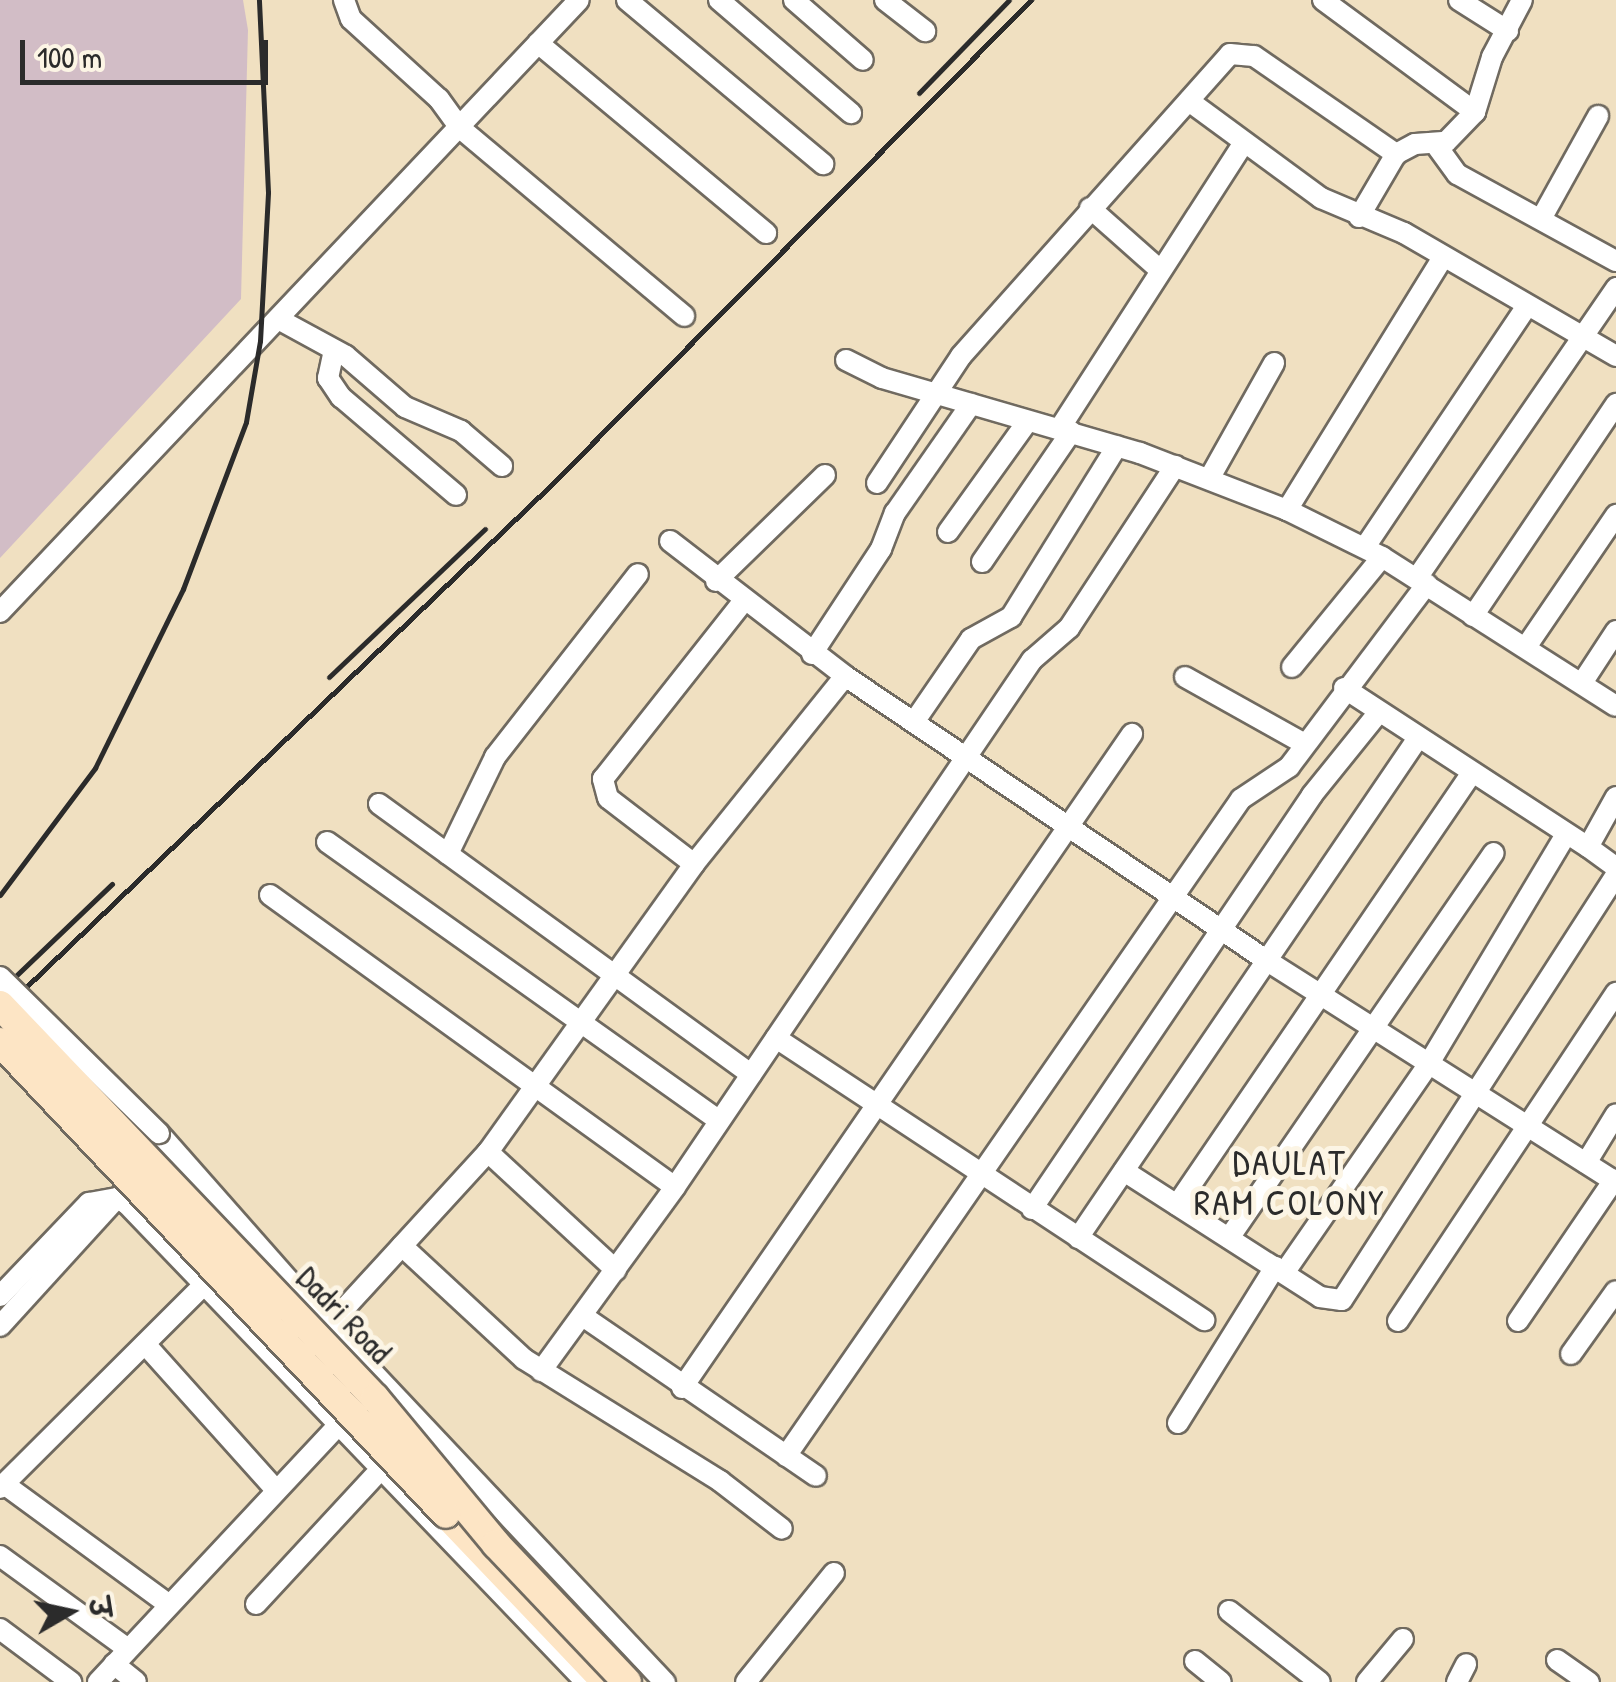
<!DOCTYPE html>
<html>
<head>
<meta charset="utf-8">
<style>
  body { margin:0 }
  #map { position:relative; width:1616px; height:1682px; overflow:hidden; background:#f0e0c1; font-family:"Patrick Hand","Playpen Sans Deva",sans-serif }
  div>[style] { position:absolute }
  .industrial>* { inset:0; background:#d2bdc6 }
  .roads { filter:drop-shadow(2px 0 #706a60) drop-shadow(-2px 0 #706a60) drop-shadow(0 2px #706a60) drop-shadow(0 -2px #706a60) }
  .street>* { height:20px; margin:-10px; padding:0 10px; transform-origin:10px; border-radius:10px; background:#fff }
  .secondary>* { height:28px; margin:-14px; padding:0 14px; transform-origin:14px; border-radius:14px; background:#fde5c5 }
  .rail>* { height:5px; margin:-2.5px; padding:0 2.5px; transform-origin:2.5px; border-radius:2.5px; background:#2b2b2b }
  .bridges { filter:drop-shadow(2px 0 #706a60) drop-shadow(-2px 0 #706a60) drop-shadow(0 2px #706a60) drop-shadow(0 -2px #706a60) }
  .street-bridge>* { height:20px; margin:-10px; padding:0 10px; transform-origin:10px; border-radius:10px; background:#fff }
  .secondary-bridge>* { height:28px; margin:-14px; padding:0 14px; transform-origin:14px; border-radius:14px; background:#fde5c5 }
  span { translate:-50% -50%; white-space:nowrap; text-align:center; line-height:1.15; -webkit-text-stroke:10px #fcf5e5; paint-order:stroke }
  .street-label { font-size:32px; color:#2b2b2b }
  .neighbourhood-label { font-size:35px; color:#2b2b2b; letter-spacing:2.5px }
  .north { position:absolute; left:20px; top:1562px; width:100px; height:100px; -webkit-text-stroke:8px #fcf5e5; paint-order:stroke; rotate:81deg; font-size:28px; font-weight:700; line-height:40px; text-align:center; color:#2b2b2b }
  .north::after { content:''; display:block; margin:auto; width:35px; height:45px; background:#2b2b2b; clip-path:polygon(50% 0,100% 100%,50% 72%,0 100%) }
  .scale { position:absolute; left:20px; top:40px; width:248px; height:45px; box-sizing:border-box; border:5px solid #2b2b2b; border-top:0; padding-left:12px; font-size:30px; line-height:35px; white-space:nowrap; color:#2b2b2b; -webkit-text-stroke:8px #fcf5e5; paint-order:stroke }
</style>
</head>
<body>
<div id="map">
  <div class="industrial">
    <i style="clip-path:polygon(0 0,243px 0,248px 30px,241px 299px,0 558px)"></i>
  </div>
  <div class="roads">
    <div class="street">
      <i style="left:344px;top:0;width:20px;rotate:70deg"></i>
      <i style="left:351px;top:19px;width:119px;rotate:42.3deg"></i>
      <i style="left:439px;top:99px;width:34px;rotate:54deg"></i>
      <i style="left:459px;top:127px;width:294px;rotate:40deg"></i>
      <i style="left:627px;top:0;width:256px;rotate:39.9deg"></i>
      <i style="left:719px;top:0;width:174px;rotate:40.6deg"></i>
      <i style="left:794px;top:0;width:91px;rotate:41deg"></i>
      <i style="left:885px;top:0;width:51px;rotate:37.8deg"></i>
      <i style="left:1323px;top:0;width:189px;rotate:36.4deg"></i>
      <i style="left:1459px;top:0;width:58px;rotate:32.3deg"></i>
      <i style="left:538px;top:43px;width:297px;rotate:39.8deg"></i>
      <i style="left:1189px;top:101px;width:164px;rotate:36.3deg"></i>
      <i style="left:1321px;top:198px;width:90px;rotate:22.9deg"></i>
      <i style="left:1404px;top:233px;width:245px;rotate:30.1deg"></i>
      <i style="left:1436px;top:145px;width:36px;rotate:54deg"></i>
      <i style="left:1457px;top:174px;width:181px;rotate:28.7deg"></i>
      <i style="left:1090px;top:208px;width:94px;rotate:41.5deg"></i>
      <i style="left:1359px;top:217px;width:73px;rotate:-59.6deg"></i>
      <i style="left:1396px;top:154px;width:21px;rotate:-28deg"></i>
      <i style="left:1415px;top:144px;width:31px;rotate:-4deg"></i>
      <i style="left:1446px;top:142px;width:42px;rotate:-46deg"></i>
      <i style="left:1475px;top:112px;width:58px;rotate:-72.8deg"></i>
      <i style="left:1492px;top:57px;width:64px;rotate:-62.2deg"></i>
      <i style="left:1541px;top:219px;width:118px;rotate:-61deg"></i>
      <i style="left:280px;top:320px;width:75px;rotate:28.6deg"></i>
      <i style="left:346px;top:356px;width:78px;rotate:40.8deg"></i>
      <i style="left:405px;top:407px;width:61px;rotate:23.2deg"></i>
      <i style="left:461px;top:431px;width:54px;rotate:40.5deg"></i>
      <i style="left:334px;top:350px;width:29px;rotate:102deg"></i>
      <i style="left:328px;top:378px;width:23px;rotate:56deg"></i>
      <i style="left:341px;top:397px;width:151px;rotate:40.4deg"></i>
      <i style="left:846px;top:360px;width:40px;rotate:26.6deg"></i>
      <i style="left:882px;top:378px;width:269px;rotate:16.2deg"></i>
      <i style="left:1140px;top:453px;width:158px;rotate:21.2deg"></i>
      <i style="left:1287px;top:510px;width:106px;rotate:26.3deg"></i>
      <i style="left:1382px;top:557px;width:277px;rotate:32.5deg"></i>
      <i style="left:1060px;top:428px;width:338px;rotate:-57.2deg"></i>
      <i style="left:1209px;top:479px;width:133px;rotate:-60.7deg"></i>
      <i style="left:877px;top:483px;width:152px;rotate:-56.5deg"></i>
      <i style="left:961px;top:356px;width:404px;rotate:-48.3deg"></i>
      <i style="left:1230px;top:54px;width:24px;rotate:5deg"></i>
      <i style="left:1254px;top:56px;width:173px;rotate:34.6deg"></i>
      <i style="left:1287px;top:510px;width:297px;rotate:-58.3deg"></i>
      <i style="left:948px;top:532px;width:135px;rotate:-54.3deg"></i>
      <i style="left:670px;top:541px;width:221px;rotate:37.6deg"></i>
      <i style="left:845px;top:676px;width:511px;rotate:34deg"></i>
      <i style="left:1269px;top:962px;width:411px;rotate:32.4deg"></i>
      <i style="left:1365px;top:547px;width:289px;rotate:-56.1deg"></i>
      <i style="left:982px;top:562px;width:158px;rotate:-55.6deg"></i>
      <i style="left:1417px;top:578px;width:352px;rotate:-55.5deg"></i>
      <i style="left:716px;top:581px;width:152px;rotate:-44.2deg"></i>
      <i style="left:0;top:612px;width:842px;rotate:-46.59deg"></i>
      <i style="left:1473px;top:616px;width:256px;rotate:-56deg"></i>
      <i style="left:1526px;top:647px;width:160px;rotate:-55.7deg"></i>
      <i style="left:812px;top:654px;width:126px;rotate:-56.7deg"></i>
      <i style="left:881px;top:549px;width:39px;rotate:-69deg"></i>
      <i style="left:895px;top:513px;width:133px;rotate:-55.1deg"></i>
      <i style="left:1292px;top:667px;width:142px;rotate:-50.7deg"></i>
      <i style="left:1185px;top:677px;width:137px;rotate:29.2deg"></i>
      <i style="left:1582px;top:683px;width:62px;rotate:-56.8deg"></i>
      <i style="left:1344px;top:688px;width:291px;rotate:33.1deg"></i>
      <i style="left:914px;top:722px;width:101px;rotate:-55.5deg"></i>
      <i style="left:971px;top:639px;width:46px;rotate:-28.8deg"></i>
      <i style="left:1011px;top:617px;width:201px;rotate:-58.2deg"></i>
      <i style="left:1616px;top:797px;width:57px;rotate:119.2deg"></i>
      <i style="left:1588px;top:847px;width:34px;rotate:36deg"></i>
      <i style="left:379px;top:804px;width:460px;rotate:36deg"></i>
      <i style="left:327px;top:842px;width:481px;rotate:35.4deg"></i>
      <i style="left:448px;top:854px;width:108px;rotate:-64.1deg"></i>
      <i style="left:495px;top:757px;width:232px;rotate:-52deg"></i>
      <i style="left:694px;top:864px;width:108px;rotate:-142.5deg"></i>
      <i style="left:608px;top:798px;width:20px;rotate:-105deg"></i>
      <i style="left:603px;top:779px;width:224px;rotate:-51.7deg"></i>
      <i style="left:270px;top:895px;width:499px;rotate:35.8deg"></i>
      <i style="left:776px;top:1038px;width:513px;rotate:33.38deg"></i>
      <i style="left:159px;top:1133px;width:257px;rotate:48.6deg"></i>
      <i style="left:329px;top:1326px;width:490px;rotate:46.7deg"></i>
      <i style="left:488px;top:1152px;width:174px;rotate:42.7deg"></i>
      <i style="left:1586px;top:1163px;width:57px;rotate:-58.5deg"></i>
      <i style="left:1124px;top:1171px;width:233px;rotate:32.7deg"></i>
      <i style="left:1320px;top:1297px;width:22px;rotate:8deg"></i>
      <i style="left:1342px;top:1300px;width:506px;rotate:-57.19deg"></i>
      <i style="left:1177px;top:1205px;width:522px;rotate:-55.7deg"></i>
      <i style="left:1032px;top:1209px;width:500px;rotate:-55.9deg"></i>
      <i style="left:1312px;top:795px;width:107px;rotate:-51.1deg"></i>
      <i style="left:1078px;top:1238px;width:605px;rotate:-55.78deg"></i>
      <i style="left:1229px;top:1238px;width:467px;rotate:-55.5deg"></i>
      <i style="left:402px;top:1246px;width:166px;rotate:42.8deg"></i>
      <i style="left:524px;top:1359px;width:231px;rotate:31.9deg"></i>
      <i style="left:720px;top:1481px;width:78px;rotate:37.7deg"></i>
      <i style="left:1284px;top:1273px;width:253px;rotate:-55.3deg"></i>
      <i style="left:1428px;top:1065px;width:269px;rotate:-59.1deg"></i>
      <i style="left:0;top:1296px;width:129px;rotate:-46.3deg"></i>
      <i style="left:89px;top:1203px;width:28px;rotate:-10deg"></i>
      <i style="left:117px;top:1198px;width:12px;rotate:31deg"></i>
      <i style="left:127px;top:1204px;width:663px;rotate:46.16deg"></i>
      <i style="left:584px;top:1317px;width:281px;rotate:34.4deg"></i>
      <i style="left:1398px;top:1321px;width:394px;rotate:-56.4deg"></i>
      <i style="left:1518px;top:1321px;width:171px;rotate:-55.8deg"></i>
      <i style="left:0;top:1326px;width:173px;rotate:-47.6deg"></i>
      <i style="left:145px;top:1344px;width:195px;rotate:48.1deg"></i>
      <i style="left:1571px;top:1354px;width:77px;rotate:-54.5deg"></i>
      <i style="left:289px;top:1369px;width:294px;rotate:-47.5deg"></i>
      <i style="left:488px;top:1152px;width:354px;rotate:-54.4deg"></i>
      <i style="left:694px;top:864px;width:241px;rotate:-51.2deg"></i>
      <i style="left:541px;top:1371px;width:228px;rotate:-53.9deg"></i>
      <i style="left:675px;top:1187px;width:637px;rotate:-55.89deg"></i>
      <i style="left:1032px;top:660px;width:49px;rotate:-40.9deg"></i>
      <i style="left:1069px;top:628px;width:194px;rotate:-56.8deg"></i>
      <i style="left:682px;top:1388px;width:794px;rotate:-55.47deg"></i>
      <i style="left:1178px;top:1423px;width:184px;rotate:-58.1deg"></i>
      <i style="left:786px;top:1456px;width:799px;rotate:-55.3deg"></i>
      <i style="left:1241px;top:799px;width:58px;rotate:-33.7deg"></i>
      <i style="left:1289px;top:767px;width:229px;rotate:-53deg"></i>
      <i style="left:4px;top:1484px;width:203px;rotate:36.2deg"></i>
      <i style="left:0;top:1488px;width:289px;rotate:-44.9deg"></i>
      <i style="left:0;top:1556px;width:158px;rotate:36deg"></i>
      <i style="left:256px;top:1604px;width:185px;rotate:-47.2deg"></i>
      <i style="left:1229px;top:1611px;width:115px;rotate:38deg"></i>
      <i style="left:0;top:1629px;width:89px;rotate:36.7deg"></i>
      <i style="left:1557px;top:1660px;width:39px;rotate:35deg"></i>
      <i style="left:1195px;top:1661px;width:33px;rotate:39deg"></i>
      <i style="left:114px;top:1664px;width:28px;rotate:39deg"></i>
      <i style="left:98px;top:1682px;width:354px;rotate:-46.9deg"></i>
      <i style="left:746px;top:1682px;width:140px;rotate:-51.1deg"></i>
      <i style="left:1367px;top:1682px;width:56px;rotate:-50.1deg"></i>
      <i style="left:1457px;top:1682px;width:20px;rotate:-63deg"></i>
    </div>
    <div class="secondary">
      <i style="left:446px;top:1514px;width:232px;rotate:46.4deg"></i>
    </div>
  </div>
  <div class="rail">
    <i style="left:919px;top:93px;width:129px;rotate:-45.9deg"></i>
    <i style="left:329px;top:677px;width:215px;rotate:-43.5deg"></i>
    <i style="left:0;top:895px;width:159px;rotate:-53.2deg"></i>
    <i style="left:95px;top:768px;width:199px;rotate:-63.8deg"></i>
    <i style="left:183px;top:589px;width:178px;rotate:-69.3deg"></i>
    <i style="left:246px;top:422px;width:82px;rotate:-80.2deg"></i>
    <i style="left:260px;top:341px;width:149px;rotate:-86.9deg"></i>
    <i style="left:268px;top:192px;width:192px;rotate:-92.7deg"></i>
    <i style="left:0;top:991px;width:155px;rotate:-43.7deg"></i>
    <i style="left:0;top:1012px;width:758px;rotate:-43.72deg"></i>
    <i style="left:548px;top:488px;width:687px;rotate:-45.3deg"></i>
  </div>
  <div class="bridges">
    <div class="street-bridge">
      <i style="left:0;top:977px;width:223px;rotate:44.5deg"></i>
    </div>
    <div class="secondary-bridge">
      <i style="left:0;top:1005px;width:543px;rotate:46.34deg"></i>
      <i style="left:375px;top:1398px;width:190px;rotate:50.3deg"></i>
      <i style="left:496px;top:1544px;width:190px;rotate:46.5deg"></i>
      <i style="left:0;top:1042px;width:649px;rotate:46.62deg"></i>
    </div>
  </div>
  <div class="street-label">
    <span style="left:344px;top:1315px;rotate:46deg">Dadri Road</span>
  </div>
  <div class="neighbourhood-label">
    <span style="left:1290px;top:1183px">DAULAT<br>RAM COLONY</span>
  </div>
  <div class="north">उ</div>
  <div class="scale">100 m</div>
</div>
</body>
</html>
